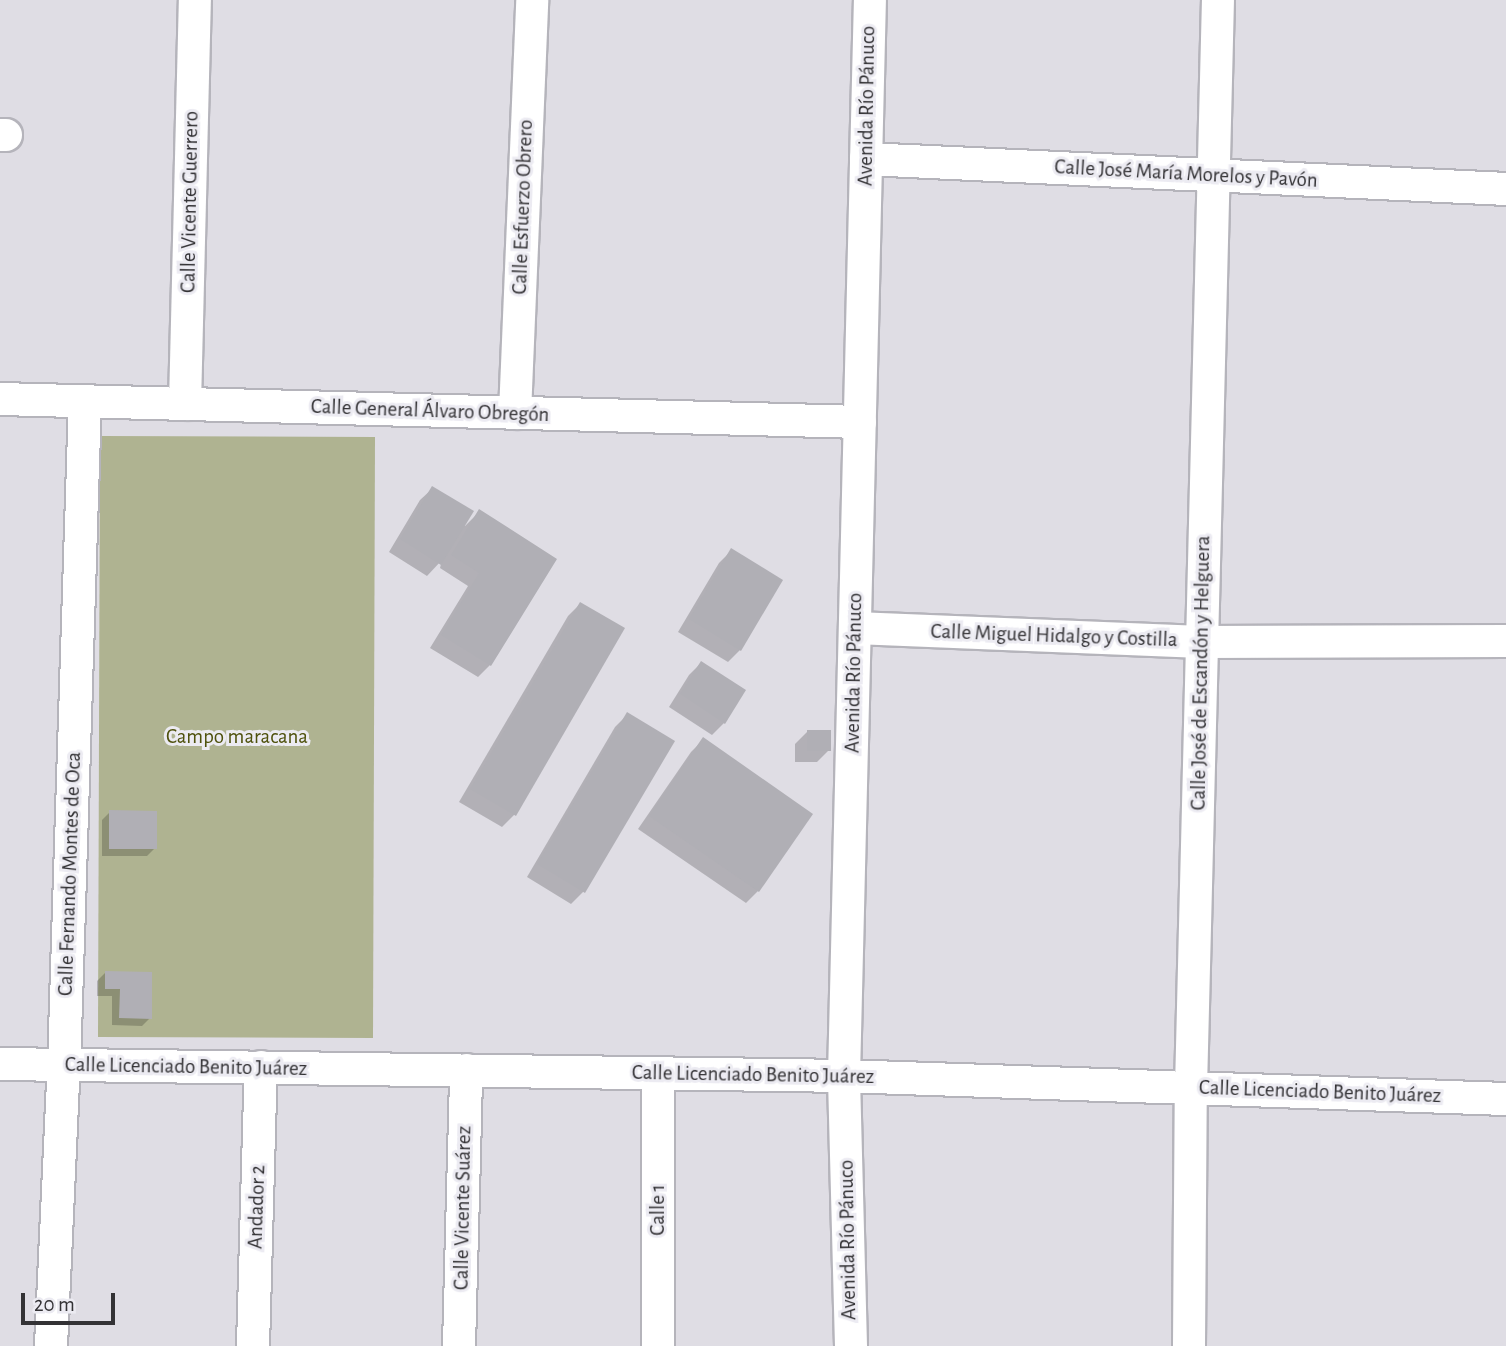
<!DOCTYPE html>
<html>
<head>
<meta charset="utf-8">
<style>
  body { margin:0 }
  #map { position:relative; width:1506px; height:1346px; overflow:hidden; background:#dfdde4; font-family:"Alegreya Sans",sans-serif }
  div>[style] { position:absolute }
  .green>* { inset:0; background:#afb391 }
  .shadow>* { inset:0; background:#0003 }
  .building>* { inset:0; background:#b0afb5 }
  .roads { filter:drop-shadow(2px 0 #b5b4bb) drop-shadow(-2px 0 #b5b4bb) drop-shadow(0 2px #b5b4bb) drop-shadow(0 -2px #b5b4bb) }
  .minor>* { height:32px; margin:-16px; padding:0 16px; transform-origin:16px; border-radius:16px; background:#fff }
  span { translate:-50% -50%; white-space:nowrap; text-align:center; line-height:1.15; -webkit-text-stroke:6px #ecebf2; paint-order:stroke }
  .street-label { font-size:21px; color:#333235 }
  .park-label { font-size:21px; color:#4e510c }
  .scale { position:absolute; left:21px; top:1293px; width:94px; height:32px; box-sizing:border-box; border:4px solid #333235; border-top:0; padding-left:9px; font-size:21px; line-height:24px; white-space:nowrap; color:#333235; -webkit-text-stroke:5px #ecebf2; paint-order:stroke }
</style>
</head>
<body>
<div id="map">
  <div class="green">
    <i style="clip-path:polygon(100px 436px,375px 437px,373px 1038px,98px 1037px)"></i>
  </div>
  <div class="shadow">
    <i style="clip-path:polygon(433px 488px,465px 526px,479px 512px,490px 665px,478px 677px,430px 648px,468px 586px,440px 568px,442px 560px,427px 576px,389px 552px,420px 500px)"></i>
    <i style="clip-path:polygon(732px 550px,740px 650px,728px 662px,678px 632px,719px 563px)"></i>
    <i style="clip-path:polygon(580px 604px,623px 629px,514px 815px,502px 827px,459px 802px,568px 616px)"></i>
    <i style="clip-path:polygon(701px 663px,724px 723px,712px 735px,669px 707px,689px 675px)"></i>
    <i style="clip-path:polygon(628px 714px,583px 892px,571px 904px,527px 877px,615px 727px)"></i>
    <i style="clip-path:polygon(808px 731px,829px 750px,817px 762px,795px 762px,795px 744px)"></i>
    <i style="clip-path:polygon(703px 740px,758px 891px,746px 903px,638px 829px,691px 752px)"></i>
    <i style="clip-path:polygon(110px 812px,155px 848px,147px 856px,102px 856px,102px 820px)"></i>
    <i style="clip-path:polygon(105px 973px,150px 1018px,142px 1026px,112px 1025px,112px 996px,97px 996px,97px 981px)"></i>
  </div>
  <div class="building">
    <i style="clip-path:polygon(432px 486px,474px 511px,441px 565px,400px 539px)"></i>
    <i style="clip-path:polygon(479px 509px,557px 559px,491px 666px,441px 635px,479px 573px,451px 555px)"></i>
    <i style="clip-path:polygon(731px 548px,783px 580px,741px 651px,689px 619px)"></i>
    <i style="clip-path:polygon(580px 602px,625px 628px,516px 816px,470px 789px)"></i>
    <i style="clip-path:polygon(701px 661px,746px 690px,725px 724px,680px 694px)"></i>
    <i style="clip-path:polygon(627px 712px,675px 741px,585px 893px,537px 864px)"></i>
    <i style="clip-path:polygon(807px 730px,831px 730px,831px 751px,807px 751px)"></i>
    <i style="clip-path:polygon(703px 737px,813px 814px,759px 892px,649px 816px)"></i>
    <i style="clip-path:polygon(109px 810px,157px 811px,157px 849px,109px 849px)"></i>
    <i style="clip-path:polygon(105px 971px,152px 972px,152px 1019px,119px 1018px,120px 989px,105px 989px)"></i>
  </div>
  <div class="roads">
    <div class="minor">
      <i style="left:0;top:135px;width:6px"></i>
      <i style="left:866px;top:159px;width:641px;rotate:2.68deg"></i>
      <i style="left:0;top:399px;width:860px;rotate:1.53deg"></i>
      <i style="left:185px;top:404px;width:404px;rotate:-88.6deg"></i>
      <i style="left:515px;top:413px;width:413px;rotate:-87.6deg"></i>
      <i style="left:855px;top:628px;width:347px;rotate:2.3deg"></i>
      <i style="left:1202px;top:642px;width:304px;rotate:-0.2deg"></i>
      <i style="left:0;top:1064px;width:844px;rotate:0.81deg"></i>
      <i style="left:844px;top:1076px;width:662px;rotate:1.99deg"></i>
      <i style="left:51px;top:1346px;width:281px;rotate:-87.4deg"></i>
      <i style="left:64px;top:1065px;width:664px;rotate:-88.19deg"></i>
      <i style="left:253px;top:1346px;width:279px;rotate:-88.4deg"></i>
      <i style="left:459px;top:1346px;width:276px;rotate:-88.5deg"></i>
      <i style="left:658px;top:1346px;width:273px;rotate:-90deg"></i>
      <i style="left:851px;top:1346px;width:270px;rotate:-91.5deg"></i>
      <i style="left:844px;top:1076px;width:1076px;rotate:-88.62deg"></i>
      <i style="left:1189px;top:1346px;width:258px;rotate:-89.6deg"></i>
      <i style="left:1191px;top:1088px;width:1088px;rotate:-88.58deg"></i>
    </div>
  </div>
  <div class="street-label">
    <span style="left:867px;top:106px;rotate:-89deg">Avenida Río Pánuco</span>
    <span style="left:1186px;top:174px;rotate:3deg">Calle José María Morelos y Pavón</span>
    <span style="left:190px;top:202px;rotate:-89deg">Calle Vicente Guerrero</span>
    <span style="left:523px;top:207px;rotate:-88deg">Calle Esfuerzo Obrero</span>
    <span style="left:430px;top:411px;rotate:2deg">Calle General Álvaro Obregón</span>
    <span style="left:1054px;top:636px;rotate:2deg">Calle Miguel Hidalgo y Costilla</span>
    <span style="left:854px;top:673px;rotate:-89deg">Avenida Río Pánuco</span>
    <span style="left:1201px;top:673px;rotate:-89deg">Calle José de Escandón y Helguera</span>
    <span style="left:70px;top:874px;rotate:-88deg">Calle Fernando Montes de Oca</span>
    <span style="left:186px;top:1067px;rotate:1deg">Calle Licenciado Benito Juárez</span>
    <span style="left:753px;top:1075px;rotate:1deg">Calle Licenciado Benito Juárez</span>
    <span style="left:1320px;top:1092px;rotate:2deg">Calle Licenciado Benito Juárez</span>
    <span style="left:257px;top:1207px;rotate:-88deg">Andador 2</span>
    <span style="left:463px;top:1208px;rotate:-89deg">Calle Vicente Suárez</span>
    <span style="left:658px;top:1210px;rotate:-90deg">Calle 1</span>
    <span style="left:848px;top:1240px;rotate:-91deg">Avenida Río Pánuco</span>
  </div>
  <div class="park-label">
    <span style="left:237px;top:737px">Campo maracana</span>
  </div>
  <div class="scale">20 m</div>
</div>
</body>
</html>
